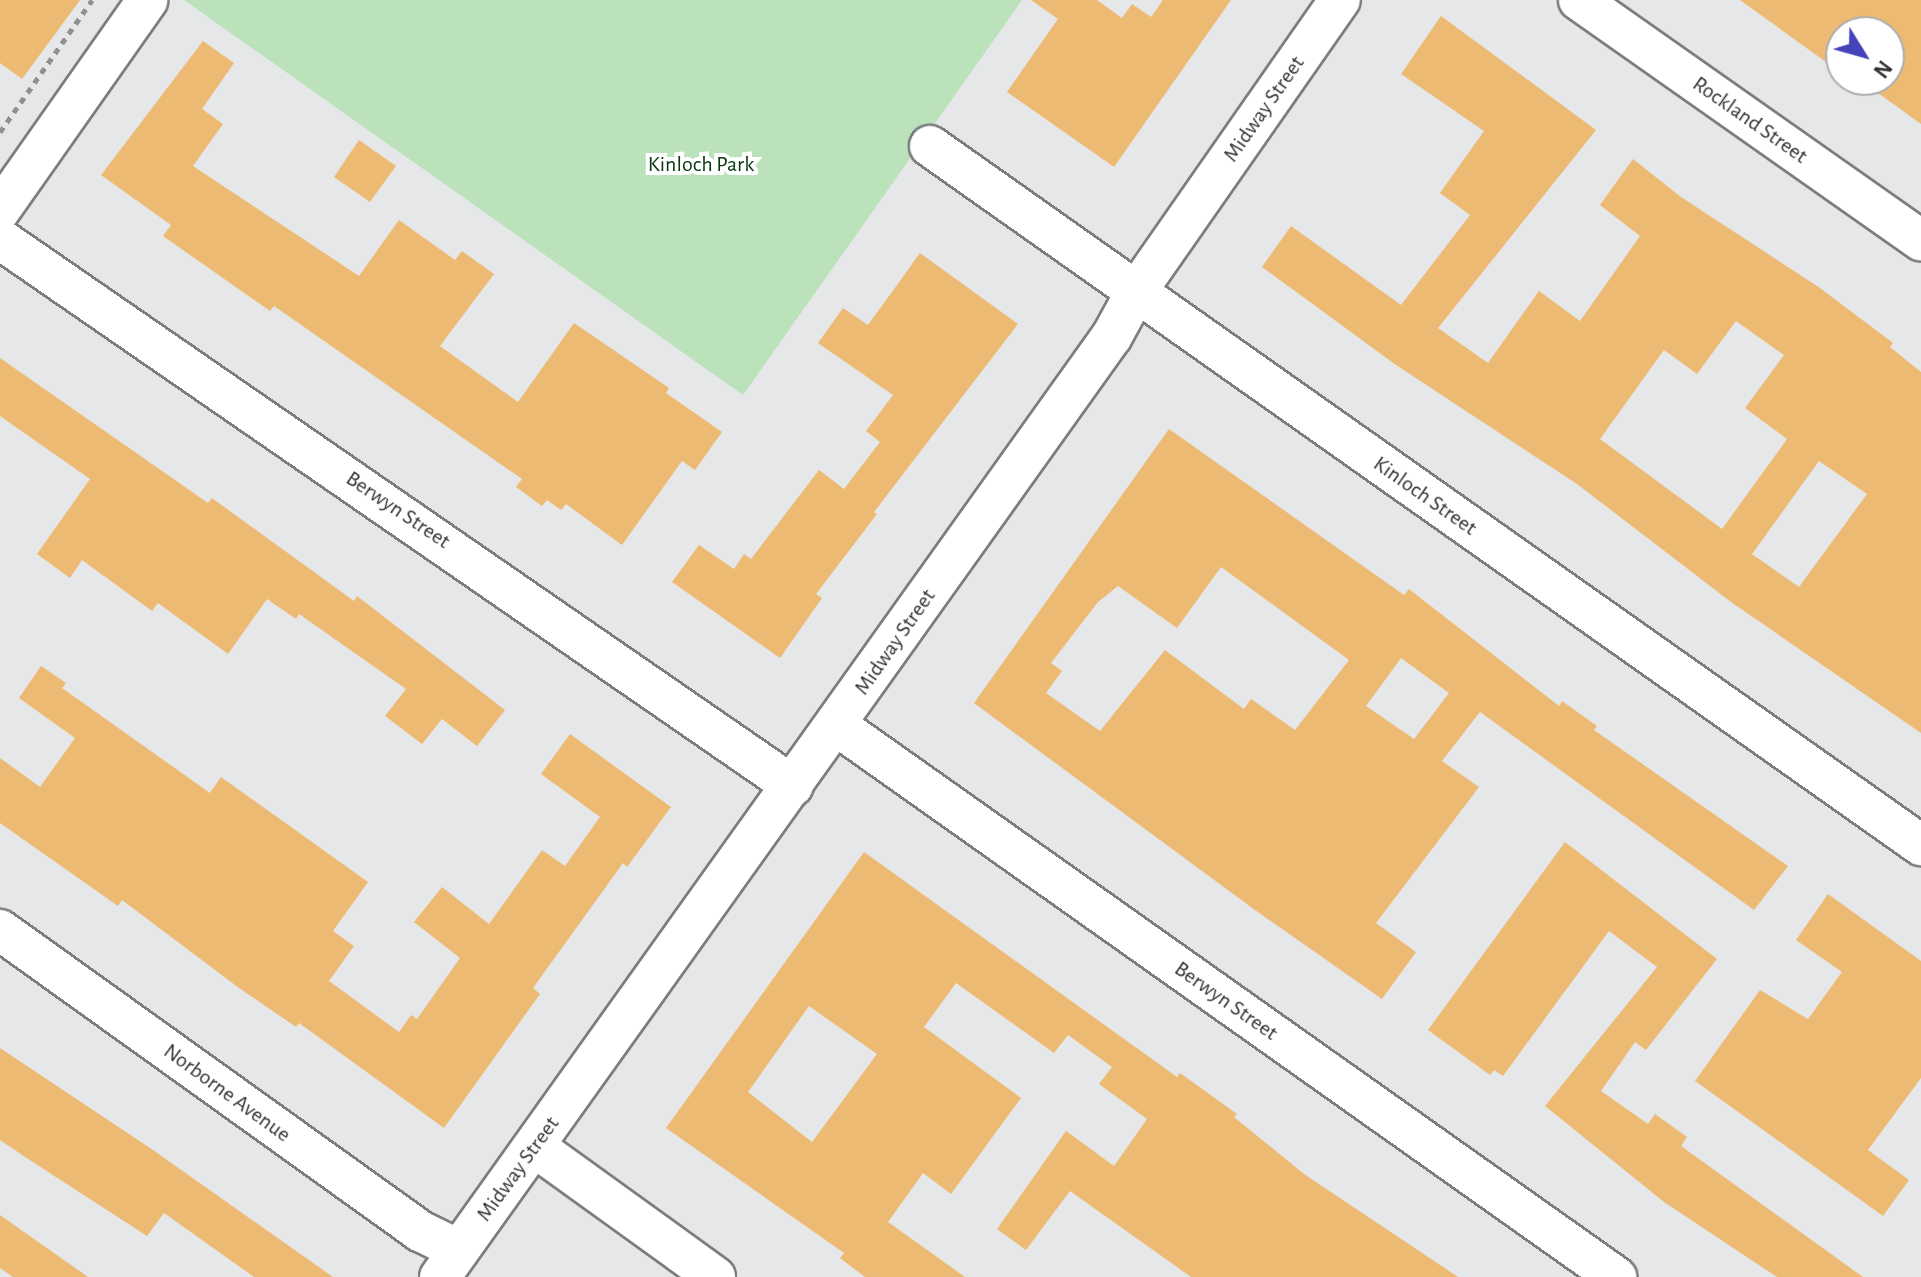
<!DOCTYPE html>
<html>
<head>
<meta charset="utf-8">
<style>
  body { margin:0 }
  #map { position:relative; width:1921px; height:1277px; overflow:hidden; background:#e6e7e9; font-family:"Alegreya Sans",sans-serif }
  div>[style] { position:absolute }
  .green>* { inset:0; background:#bbe2bb }
  .building>* { inset:0; background:#edba73 }
  .path>* { height:5px; margin-top:-2.5px; transform-origin:0; background:repeating-linear-gradient(90deg,#8f9092 0 6px,transparent 0 12px) }
  .roads { filter:drop-shadow(2px 0 #7c7d7f) drop-shadow(-2px 0 #7c7d7f) drop-shadow(0 2px #7c7d7f) drop-shadow(0 -2px #7c7d7f) }
  .minor>* { height:40px; margin:-20px; padding:0 20px; transform-origin:20px; border-radius:20px; background:#fff }
  span { translate:-50% -50%; white-space:nowrap; text-align:center; line-height:1.15; -webkit-text-stroke:8px #fff; paint-order:stroke }
  .street-label { font-size:22px; color:#323334 }
  .park-label { font-size:22px; color:#093710 }
  .north { position:absolute; left:1825px; top:16px; width:80px; height:80px; box-sizing:border-box; background:#fff; border:2px solid #adadae; border-radius:50%; rotate:127deg; font-size:22px; font-weight:700; line-height:32px; text-align:center; color:#323334 }
  .north::after { content:''; display:block; margin:auto; width:28px; height:36px; background:#4443b8; clip-path:polygon(50% 0,100% 100%,50% 72%,0 100%) }
</style>
</head>
<body>
<div id="map">
  <div class="green">
    <i style="clip-path:polygon(184px 0,1022px 0,743px 395px)"></i>
  </div>
  <div class="building">
    <i style="clip-path:polygon(0 0,80px 0,22px 79px,0 63px)"></i>
    <i style="clip-path:polygon(1031px 0,1097px 0,1122px 18px,1132px 4px,1151px 17px,1163px 0,1231px 0,1114px 167px,1007px 92px,1058px 19px)"></i>
    <i style="clip-path:polygon(1740px 0,1921px 0,1921px 124px,1860px 80px,1889px 80px,1889px 32px,1841px 32px,1841px 66px,1833px 67px)"></i>
    <i style="clip-path:polygon(evenodd,1441px 16px,1596px 130px,1438px 328px,1488px 363px,1539px 291px,1580px 321px,1640px 236px,1600px 205px,1633px 159px,1681px 197px,1820px 288px,1893px 343px,1890px 347px,1921px 372px,1921px 733px,1731px 602px,1577px 484px,1396px 365px,1262px 267px,1291px 226px,1401px 305px,1470px 215px,1440px 193px,1484px 131px,1401px 74px,1441px 16px,1736px 321px,1784px 355px,1745px 408px,1787px 439px,1722px 529px,1600px 439px,1664px 350px,1697px 374px,1736px 321px,1441px 16px,1819px 461px,1867px 494px,1799px 587px,1752px 554px,1819px 461px)"></i>
    <i style="clip-path:polygon(203px 41px,234px 63px,202px 109px,223px 124px,193px 166px,359px 276px,399px 220px,455px 260px,462px 251px,494px 274px,440px 346px,518px 402px,574px 323px,669px 388px,666px 393px,722px 432px,695px 470px,682px 461px,622px 545px,566px 504px,561px 510px,547px 500px,542px 506px,516px 487px,522px 479px,274px 306px,270px 311px,163px 236px,171px 225px,101px 175px)"></i>
    <i style="clip-path:polygon(359px 140px,396px 166px,370px 202px,334px 177px)"></i>
    <i style="clip-path:polygon(920px 253px,1018px 324px,874px 512px,877px 514px,816px 594px,822px 598px,780px 658px,672px 582px,699px 545px,734px 569px,744px 554px,751px 559px,819px 470px,844px 489px,880px 442px,866px 431px,893px 395px,818px 343px,843px 308px,868px 325px)"></i>
    <i style="clip-path:polygon(0 358px,208px 503px,212px 498px,354px 601px,357px 596px,505px 710px,477px 746px,442px 719px,422px 744px,385px 716px,406px 689px,299px 614px,296px 619px,267px 599px,228px 654px,158px 603px,152px 611px,82px 560px,70px 578px,37px 554px,90px 479px,0 416px)"></i>
    <i style="clip-path:polygon(evenodd,1169px 429px,1404px 595px,1409px 589px,1559px 706px,1562px 701px,1597px 726px,1594px 730px,1788px 866px,1754px 910px,1480px 712px,1442px 761px,1479px 787px,1376px 923px,1416px 952px,1382px 999px,1255px 910px,974px 703px,1169px 429px,1221px 567px,1349px 660px,1295px 730px,1251px 699px,1244px 709px,1165px 650px,1100px 731px,1046px 693px,1062px 671px,1051px 663px,1098px 602px,1118px 586px,1177px 628px,1221px 567px,1169px 429px,1401px 658px,1449px 693px,1414px 739px,1366px 706px,1401px 658px)"></i>
    <i style="clip-path:polygon(41px 666px,66px 683px,62px 688px,210px 793px,221px 777px,368px 882px,333px 931px,354px 946px,329px 981px,399px 1032px,411px 1015px,417px 1019px,460px 958px,414px 922px,442px 887px,489px 924px,542px 850px,565px 866px,600px 817px,541px 774px,570px 734px,671px 807px,627px 867px,623px 863px,533px 988px,540px 994px,444px 1128px,299px 1023px,296px 1027px,239px 988px,122px 900px,118px 906px,0 823px,0 758px,40px 787px,75px 738px,19px 698px)"></i>
    <i style="clip-path:polygon(1565px 842px,1717px 959px,1646px 1050px,1635px 1042px,1601px 1091px,1648px 1124px,1655px 1114px,1687px 1137px,1681px 1146px,1863px 1277px,1777px 1277px,1664px 1202px,1545px 1106px,1657px 967px,1609px 931px,1503px 1076px,1494px 1070px,1490px 1075px,1428px 1030px)"></i>
    <i style="clip-path:polygon(evenodd,864px 852px,1177px 1077px,1180px 1073px,1237px 1114px,1234px 1117px,1304px 1174px,1458px 1277px,1191px 1277px,1070px 1191px,1026px 1250px,997px 1229px,1066px 1131px,1114px 1166px,1147px 1119px,1099px 1084px,1112px 1067px,1068px 1035px,1054px 1053px,956px 983px,924px 1027px,1021px 1098px,951px 1194px,923px 1173px,888px 1222px,965px 1277px,865px 1277px,840px 1258px,844px 1253px,666px 1128px,864px 852px,809px 1006px,877px 1054px,812px 1142px,748px 1092px,809px 1006px)"></i>
    <i style="clip-path:polygon(1828px 894px,1921px 961px,1921px 1078px,1868px 1150px,1909px 1180px,1883px 1216px,1695px 1081px,1760px 990px,1808px 1019px,1842px 972px,1796px 940px)"></i>
    <i style="clip-path:polygon(0 1048px,153px 1150px,333px 1277px,254px 1277px,164px 1213px,147px 1236px,25px 1157px,0 1140px)"></i>
    <i style="clip-path:polygon(0 1215px,88px 1277px,13px 1277px,0 1268px)"></i>
  </div>
  <div class="path">
    <i style="left:0;top:132px;width:161px;rotate:-55.1deg"></i>
  </div>
  <div class="roads">
    <div class="minor">
      <i style="left:1579px;top:0;width:418px;rotate:35.1deg"></i>
      <i style="left:930px;top:146px;width:1213px;rotate:35.2deg"></i>
      <i style="left:0;top:210px;width:256px;rotate:-54.9deg"></i>
      <i style="left:0;top:239px;width:963px;rotate:34.6deg"></i>
      <i style="left:836px;top:725px;width:956px;rotate:35.29deg"></i>
      <i style="left:0;top:930px;width:517px;rotate:35.63deg"></i>
      <i style="left:420px;top:1231px;width:43px;rotate:26deg"></i>
      <i style="left:535px;top:1147px;width:222px;rotate:35.8deg"></i>
      <i style="left:440px;top:1277px;width:1156px;rotate:-54.47deg"></i>
      <i style="left:1112px;top:336px;width:50px;rotate:-61.4deg"></i>
      <i style="left:1136px;top:292px;width:356px;rotate:-55.1deg"></i>
    </div>
  </div>
  <div class="street-label">
    <span style="left:1264px;top:109px;rotate:-55deg">Midway Street</span>
    <span style="left:1750px;top:120px;rotate:35deg">Rockland Street</span>
    <span style="left:1425px;top:496px;rotate:35deg">Kinloch Street</span>
    <span style="left:398px;top:510px;rotate:34deg">Berwyn Street</span>
    <span style="left:895px;top:642px;rotate:-55deg">Midway Street</span>
    <span style="left:1226px;top:1001px;rotate:35deg">Berwyn Street</span>
    <span style="left:227px;top:1093px;rotate:36deg">Norborne Avenue</span>
    <span style="left:518px;top:1169px;rotate:-54deg">Midway Street</span>
  </div>
  <div class="park-label">
    <span style="left:701px;top:165px">Kinloch Park</span>
  </div>
  <div class="north">N</div>
</div>
</body>
</html>
